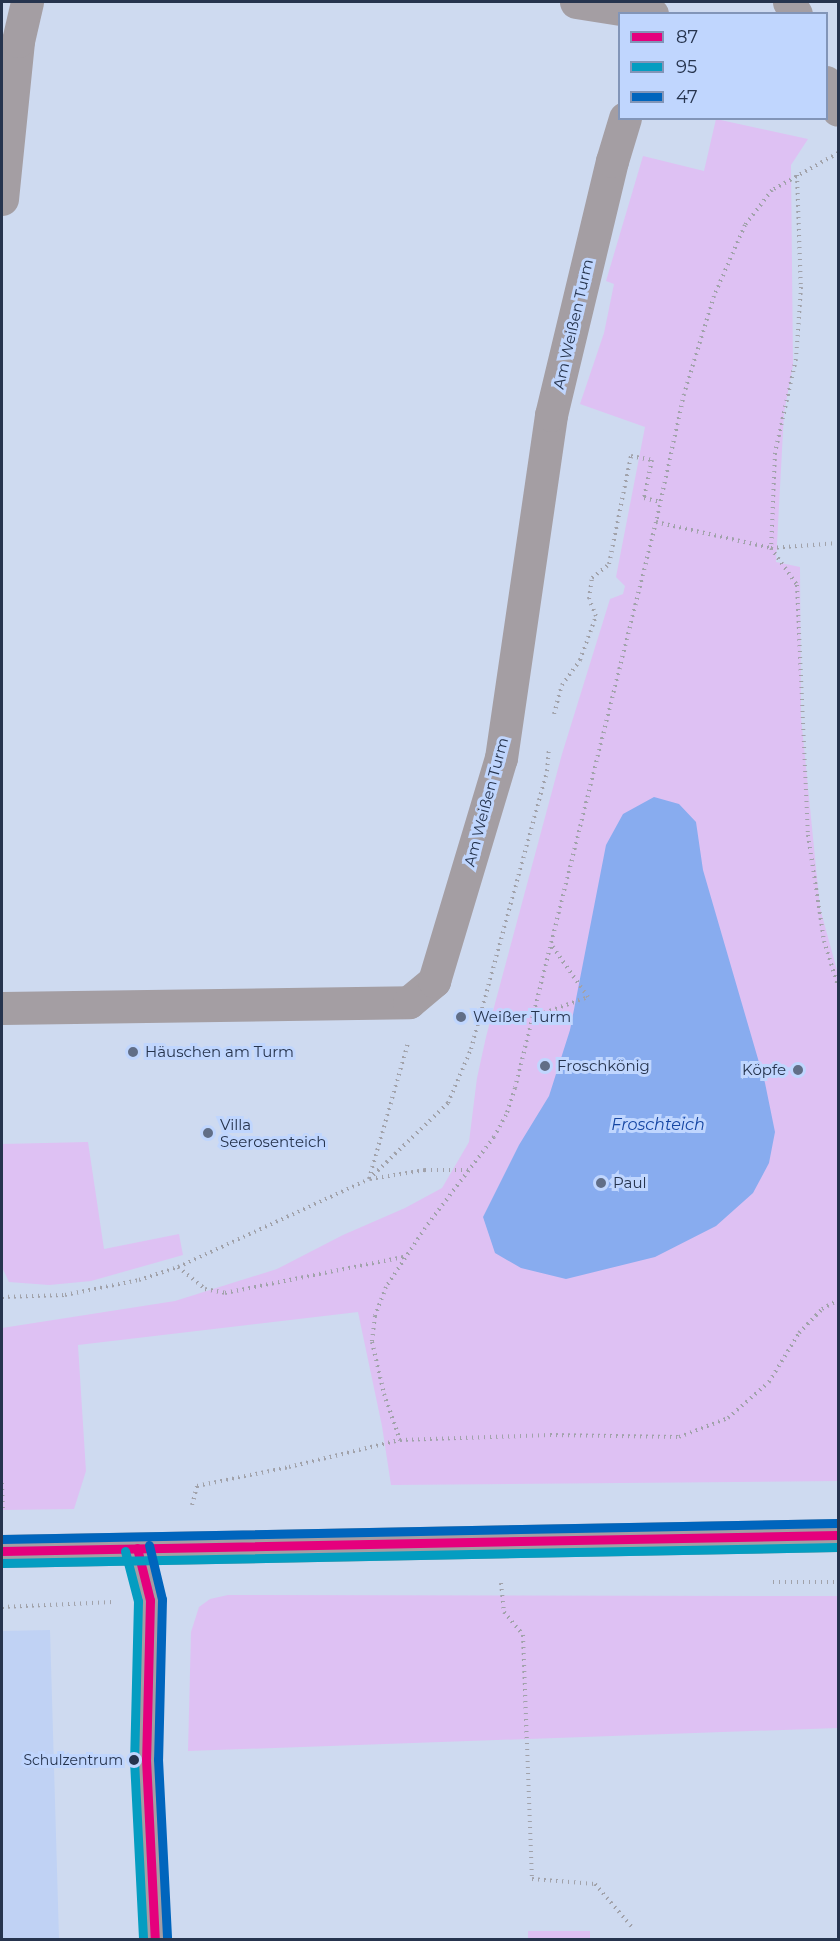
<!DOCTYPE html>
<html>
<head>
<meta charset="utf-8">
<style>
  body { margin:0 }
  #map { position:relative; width:840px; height:1941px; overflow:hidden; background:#cedaf0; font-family:Montserrat,sans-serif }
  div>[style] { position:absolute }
  .built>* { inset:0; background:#c0d2f4 }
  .green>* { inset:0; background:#dec1f3 }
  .water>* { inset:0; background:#88acef }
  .path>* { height:4px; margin-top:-2px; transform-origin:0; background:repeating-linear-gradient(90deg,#a1a2aa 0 1.5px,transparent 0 6px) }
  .service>* { height:21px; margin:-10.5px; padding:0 10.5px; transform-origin:10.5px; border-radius:10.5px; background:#a49ea3 }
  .minor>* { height:33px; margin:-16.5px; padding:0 16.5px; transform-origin:16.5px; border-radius:16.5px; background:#a49ea3 }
  .bus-1>* { height:9px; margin:-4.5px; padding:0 4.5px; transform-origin:4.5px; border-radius:4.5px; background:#e5007d }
  .bus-2>* { height:9px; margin:-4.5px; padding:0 4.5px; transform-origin:4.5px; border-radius:4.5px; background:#049dc1 }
  .bus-3>* { height:9px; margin:-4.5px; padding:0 4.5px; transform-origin:4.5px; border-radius:4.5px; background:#0065bd }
  .dots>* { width:16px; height:16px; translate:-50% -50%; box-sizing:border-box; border:3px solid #c0d6fe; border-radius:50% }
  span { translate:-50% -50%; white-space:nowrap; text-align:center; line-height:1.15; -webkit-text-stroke:6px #c0d6fe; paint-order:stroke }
  .bus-label { font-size:14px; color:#26344e }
  .right { translate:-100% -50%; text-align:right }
  .street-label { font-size:15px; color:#26344e }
  .poi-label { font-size:15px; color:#26344e }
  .left { translate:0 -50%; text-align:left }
  .water-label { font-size:16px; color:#1546a3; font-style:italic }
  .frame { position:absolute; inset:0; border:3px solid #26344e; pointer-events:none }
  .legend { position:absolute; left:618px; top:12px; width:210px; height:108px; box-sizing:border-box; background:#c0d6fe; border:2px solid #8295b8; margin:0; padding:8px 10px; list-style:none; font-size:18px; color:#26344e }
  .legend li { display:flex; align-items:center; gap:12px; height:30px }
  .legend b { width:30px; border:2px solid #8295b8 }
</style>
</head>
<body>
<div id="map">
  <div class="built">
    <i style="clip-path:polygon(50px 1630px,59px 1939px,2px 1939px,2px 1631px)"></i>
  </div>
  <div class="green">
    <i style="clip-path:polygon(716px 119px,808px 139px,791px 165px,793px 365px,784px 413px,776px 562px,800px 567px,801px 717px,820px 908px,838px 974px,838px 1481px,391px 1485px,382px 1426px,358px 1312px,78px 1345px,86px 1471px,74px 1509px,2px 1510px,2px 1328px,175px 1301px,277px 1269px,343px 1235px,405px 1208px,442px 1188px,469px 1142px,477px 1078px,486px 1037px,562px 754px,610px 599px,623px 594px,625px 586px,616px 577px,645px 427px,580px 404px,604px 333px,614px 284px,606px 281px,643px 156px,704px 171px)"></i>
    <i style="clip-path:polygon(88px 1142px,104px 1249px,179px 1234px,183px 1255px,91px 1281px,49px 1285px,9px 1282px,2px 1267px,2px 1144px)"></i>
    <i style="clip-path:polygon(228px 1595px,838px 1596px,838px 1728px,188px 1751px,191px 1632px,199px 1607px,210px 1599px)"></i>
    <i style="clip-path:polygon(528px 1931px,590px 1931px,590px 1939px,528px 1939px)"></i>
  </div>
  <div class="water">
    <i style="clip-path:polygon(654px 797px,679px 804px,696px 822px,703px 870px,765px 1083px,775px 1132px,769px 1163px,753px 1193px,716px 1226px,655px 1257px,566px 1279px,521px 1268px,495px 1253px,483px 1217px,519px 1145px,549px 1096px,570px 1030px,606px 845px,623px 814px)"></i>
  </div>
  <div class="path">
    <i style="left:838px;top:153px;width:76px;rotate:150.7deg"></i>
    <i style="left:772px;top:190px;width:44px;rotate:127.6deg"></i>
    <i style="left:745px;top:225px;width:77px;rotate:113.6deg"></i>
    <i style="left:714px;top:296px;width:102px;rotate:107deg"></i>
    <i style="left:684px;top:394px;width:131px;rotate:102.3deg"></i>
    <i style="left:656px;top:522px;width:583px;rotate:103.99deg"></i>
    <i style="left:515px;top:1088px;width:28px;rotate:108deg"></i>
    <i style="left:506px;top:1115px;width:25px;rotate:119deg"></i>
    <i style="left:494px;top:1137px;width:114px;rotate:127.2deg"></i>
    <i style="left:425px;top:1228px;width:71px;rotate:123.5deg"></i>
    <i style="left:386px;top:1287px;width:31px;rotate:111deg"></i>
    <i style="left:375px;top:1316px;width:26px;rotate:97deg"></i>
    <i style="left:372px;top:1342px;width:53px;rotate:77deg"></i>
    <i style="left:384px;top:1394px;width:49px;rotate:70.8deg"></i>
    <i style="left:400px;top:1440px;width:150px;rotate:-1.9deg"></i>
    <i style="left:550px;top:1435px;width:129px;rotate:0.9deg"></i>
    <i style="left:679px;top:1437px;width:53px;rotate:-21.2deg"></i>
    <i style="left:728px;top:1418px;width:55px;rotate:-41.3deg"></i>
    <i style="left:769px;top:1382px;width:57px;rotate:-58.5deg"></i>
    <i style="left:799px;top:1333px;width:33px;rotate:-46deg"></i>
    <i style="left:822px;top:1309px;width:18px;rotate:-29deg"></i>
    <i style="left:797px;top:175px;width:112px;rotate:88deg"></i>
    <i style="left:801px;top:287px;width:72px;rotate:94deg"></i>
    <i style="left:796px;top:359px;width:96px;rotate:102.6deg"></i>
    <i style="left:775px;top:453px;width:95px;rotate:92.4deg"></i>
    <i style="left:771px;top:548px;width:45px;rotate:54.9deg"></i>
    <i style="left:797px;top:585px;width:250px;rotate:87.5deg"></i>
    <i style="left:808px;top:835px;width:107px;rotate:81.4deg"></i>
    <i style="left:824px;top:941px;width:47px;rotate:72.7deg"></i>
    <i style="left:656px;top:522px;width:118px;rotate:12.7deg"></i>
    <i style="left:771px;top:548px;width:67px;rotate:-4.3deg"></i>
    <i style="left:554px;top:714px;width:30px;rotate:-75deg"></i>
    <i style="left:562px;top:685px;width:31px;rotate:-54deg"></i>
    <i style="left:580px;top:660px;width:47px;rotate:-70deg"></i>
    <i style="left:596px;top:616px;width:18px;rotate:-112deg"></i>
    <i style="left:589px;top:599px;width:21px;rotate:-82deg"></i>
    <i style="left:592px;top:578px;width:22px;rotate:-39deg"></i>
    <i style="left:609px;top:564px;width:110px;rotate:-78.5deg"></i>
    <i style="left:631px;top:456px;width:21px;rotate:11deg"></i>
    <i style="left:652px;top:460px;width:39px;rotate:102deg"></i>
    <i style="left:644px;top:498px;width:17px;rotate:13deg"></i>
    <i style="left:533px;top:1017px;width:59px;rotate:-20deg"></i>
    <i style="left:588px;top:997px;width:66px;rotate:-125.1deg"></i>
    <i style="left:369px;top:1179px;width:110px;rotate:-43.9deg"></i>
    <i style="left:448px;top:1103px;width:59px;rotate:-66.9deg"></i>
    <i style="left:471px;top:1049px;width:288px;rotate:-74.7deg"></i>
    <i style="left:547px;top:771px;width:23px;rotate:-85deg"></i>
    <i style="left:370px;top:1179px;width:56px;rotate:-9.3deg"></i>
    <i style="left:425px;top:1170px;width:44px"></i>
    <i style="left:178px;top:1267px;width:35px;rotate:39deg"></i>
    <i style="left:205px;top:1289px;width:20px;rotate:11deg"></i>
    <i style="left:225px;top:1293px;width:182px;rotate:-11.4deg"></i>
    <i style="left:2px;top:1297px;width:63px;rotate:-1.8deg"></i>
    <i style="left:65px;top:1295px;width:76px;rotate:-11.5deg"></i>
    <i style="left:139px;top:1280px;width:41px;rotate:-18.4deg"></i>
    <i style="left:178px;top:1267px;width:210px;rotate:-24.7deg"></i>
    <i style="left:369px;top:1179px;width:141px;rotate:-74deg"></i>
    <i style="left:2px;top:1483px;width:27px;rotate:88deg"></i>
    <i style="left:192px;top:1505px;width:20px;rotate:-75deg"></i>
    <i style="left:197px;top:1486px;width:94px;rotate:-11.7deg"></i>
    <i style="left:289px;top:1467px;width:114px;rotate:-13.7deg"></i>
    <i style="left:773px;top:1582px;width:65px"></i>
    <i style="left:501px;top:1583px;width:29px;rotate:84deg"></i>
    <i style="left:504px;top:1612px;width:30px;rotate:50deg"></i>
    <i style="left:523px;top:1635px;width:244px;rotate:87.9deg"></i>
    <i style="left:532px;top:1879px;width:63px;rotate:4.5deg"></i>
    <i style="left:595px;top:1884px;width:57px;rotate:49.3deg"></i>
    <i style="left:2px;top:1607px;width:111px;rotate:-2.6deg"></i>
  </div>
  <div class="service">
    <i style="left:137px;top:1548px;width:54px;rotate:76deg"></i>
    <i style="left:150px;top:1600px;width:159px;rotate:91.4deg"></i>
    <i style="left:146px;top:1759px;width:181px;rotate:87.2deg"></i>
  </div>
  <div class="minor">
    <i style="left:576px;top:2px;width:77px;rotate:9deg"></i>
    <i style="left:789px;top:2px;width:14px;rotate:60deg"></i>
    <i style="left:826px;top:82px;width:30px;rotate:67deg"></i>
    <i style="left:2px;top:199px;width:159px;rotate:-84.2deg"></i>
    <i style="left:18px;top:41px;width:40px;rotate:-77deg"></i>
    <i style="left:2px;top:1008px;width:407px;rotate:-0.8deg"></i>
    <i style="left:409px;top:1002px;width:33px;rotate:-40deg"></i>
    <i style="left:434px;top:981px;width:233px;rotate:-73.3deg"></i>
    <i style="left:501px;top:758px;width:347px;rotate:-81.7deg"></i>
    <i style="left:551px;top:415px;width:261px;rotate:-76.5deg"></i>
    <i style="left:612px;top:161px;width:45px;rotate:-73.2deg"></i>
    <i style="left:2px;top:1551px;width:836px;rotate:-1.1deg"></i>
  </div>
  <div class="bus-1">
    <i style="left:137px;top:1548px;width:54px;rotate:76deg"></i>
    <i style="left:150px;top:1600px;width:159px;rotate:91.4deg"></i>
    <i style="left:146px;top:1759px;width:181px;rotate:87.2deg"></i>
    <i style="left:2px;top:1551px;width:836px;rotate:-1.1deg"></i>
  </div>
  <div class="bus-2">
    <i style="left:125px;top:1551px;width:52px;rotate:75.4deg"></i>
    <i style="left:138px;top:1601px;width:159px;rotate:91.4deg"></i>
    <i style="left:134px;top:1760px;width:180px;rotate:87.1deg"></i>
    <i style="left:2px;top:1563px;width:836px;rotate:-1.1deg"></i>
  </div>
  <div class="bus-3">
    <i style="left:2px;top:1539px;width:836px;rotate:-1.1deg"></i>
    <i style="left:149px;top:1545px;width:56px;rotate:76.5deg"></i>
    <i style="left:162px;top:1599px;width:160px;rotate:91.4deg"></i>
    <i style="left:158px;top:1759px;width:180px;rotate:87.1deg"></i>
  </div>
  <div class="dots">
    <i style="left:461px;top:1017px;background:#616e87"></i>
    <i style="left:133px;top:1052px;background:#616e87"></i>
    <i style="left:545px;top:1066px;background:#616e87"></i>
    <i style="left:798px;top:1070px;background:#616e87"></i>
    <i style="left:208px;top:1133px;background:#616e87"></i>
    <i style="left:601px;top:1183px;background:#616e87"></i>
    <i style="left:134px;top:1760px;background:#26344e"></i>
  </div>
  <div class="bus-label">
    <span class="right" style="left:123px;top:1760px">Schulzentrum</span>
  </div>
  <div class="street-label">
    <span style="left:573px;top:324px;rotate:-77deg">Am Weißen Turm</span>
    <span style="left:486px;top:802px;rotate:-75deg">Am Weißen Turm</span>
  </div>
  <div class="poi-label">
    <span class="left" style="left:473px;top:1017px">Weißer Turm</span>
    <span class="left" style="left:145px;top:1052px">Häuschen am Turm</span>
    <span class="left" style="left:557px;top:1066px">Froschkönig</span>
    <span class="right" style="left:786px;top:1070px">Köpfe</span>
    <span class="left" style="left:220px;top:1133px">Villa<br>Seerosenteich</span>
    <span class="left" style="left:613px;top:1183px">Paul</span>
  </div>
  <div class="water-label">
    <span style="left:658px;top:1125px">Froschteich</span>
  </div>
  <div class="frame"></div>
  <ul class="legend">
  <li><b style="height:8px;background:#e5007d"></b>87</li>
  <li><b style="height:8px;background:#049dc1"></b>95</li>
  <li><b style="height:8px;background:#0065bd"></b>47</li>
  </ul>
</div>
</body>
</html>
